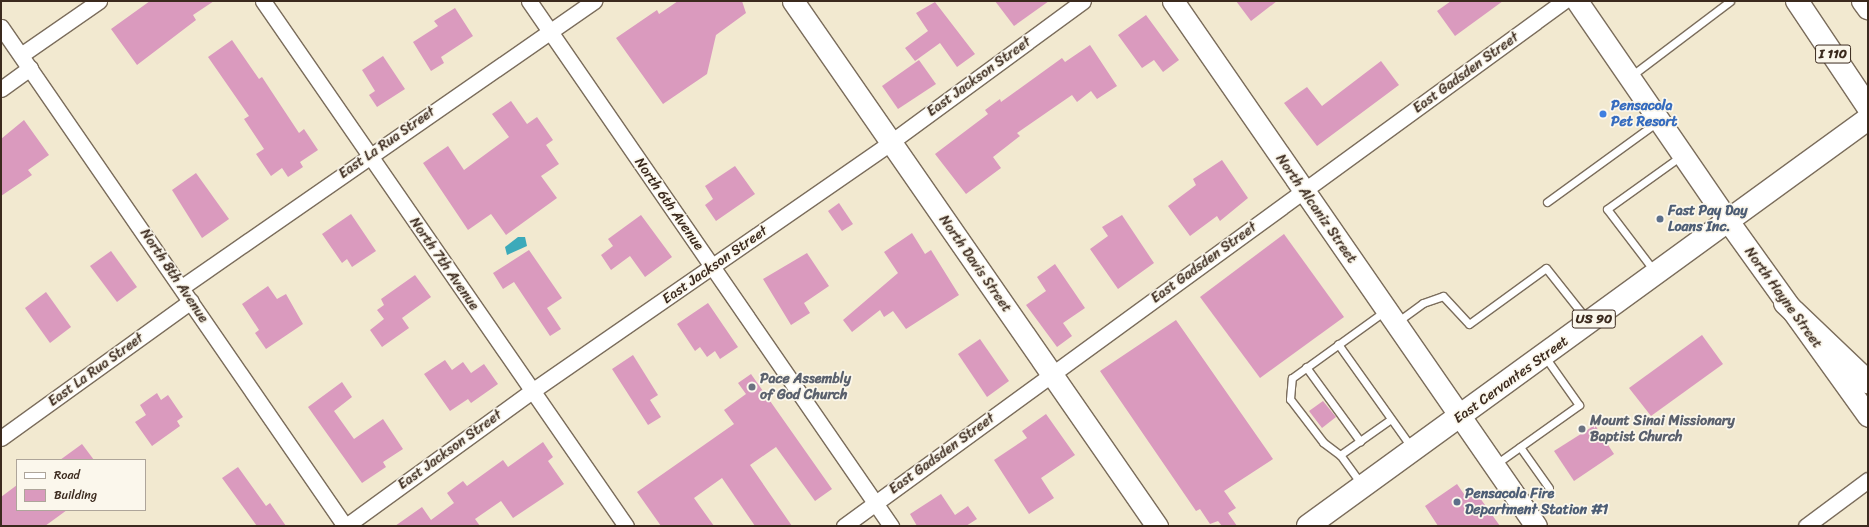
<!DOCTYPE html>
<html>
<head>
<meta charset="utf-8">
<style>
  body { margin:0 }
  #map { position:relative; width:1869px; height:527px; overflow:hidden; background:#f2e9d0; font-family:Sriracha,sans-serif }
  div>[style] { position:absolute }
  .water>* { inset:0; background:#3caaba }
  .building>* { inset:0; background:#da9abe }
  .roads { filter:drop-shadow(1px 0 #7b6d5c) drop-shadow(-1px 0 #7b6d5c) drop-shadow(0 1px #7b6d5c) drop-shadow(0 -1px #7b6d5c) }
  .lane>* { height:7px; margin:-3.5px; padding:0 3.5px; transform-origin:3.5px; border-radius:3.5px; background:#fff }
  .street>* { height:15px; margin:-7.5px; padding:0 7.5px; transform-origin:7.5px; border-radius:7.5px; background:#fff }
  .secondary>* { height:21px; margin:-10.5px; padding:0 10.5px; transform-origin:10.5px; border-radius:10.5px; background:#fff }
  .primary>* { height:22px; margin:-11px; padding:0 11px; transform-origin:11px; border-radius:11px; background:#fff }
  .highway>* { height:22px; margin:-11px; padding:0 11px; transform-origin:11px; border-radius:11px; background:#fff }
  .dots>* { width:11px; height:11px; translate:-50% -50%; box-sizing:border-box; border:2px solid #fbf7ec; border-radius:50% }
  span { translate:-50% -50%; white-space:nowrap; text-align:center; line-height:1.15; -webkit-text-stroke:3.5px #fbf7ec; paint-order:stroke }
  .shield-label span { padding:1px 3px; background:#fbf7ec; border:1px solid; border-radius:3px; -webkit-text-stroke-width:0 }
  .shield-label { font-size:13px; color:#3b2a1e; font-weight:700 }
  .street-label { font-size:14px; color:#3b2a1e }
  .shop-label { font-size:14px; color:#366cbe; font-weight:700 }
  .left { translate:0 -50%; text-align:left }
  .service-label { font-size:14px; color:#4e5e75; font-weight:700 }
  .worship-label { font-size:14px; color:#5b616d; font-weight:700 }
  .frame { position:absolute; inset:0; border:2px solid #3b2a1e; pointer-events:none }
  .legend { position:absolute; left:16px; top:459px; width:130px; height:52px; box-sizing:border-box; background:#fbf7ec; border:1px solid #aea59a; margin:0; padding:5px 7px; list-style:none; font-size:12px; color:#3b2a1e }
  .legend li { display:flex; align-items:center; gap:8px; height:20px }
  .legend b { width:20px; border:1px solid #aea59a }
</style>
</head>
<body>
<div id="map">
  <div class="water">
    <i style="clip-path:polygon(518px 237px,525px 237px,527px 246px,507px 255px,505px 247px)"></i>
  </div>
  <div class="building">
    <i style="clip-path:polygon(150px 1px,214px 1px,193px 15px,196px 20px,137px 65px,111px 29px)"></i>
    <i style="clip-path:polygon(678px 1px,742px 1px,746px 13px,716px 35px,707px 74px,663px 104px,616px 38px,657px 10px,659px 14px)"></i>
    <i style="clip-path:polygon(995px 1px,1049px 1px,1014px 26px)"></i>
    <i style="clip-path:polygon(1236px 1px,1277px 1px,1251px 21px)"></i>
    <i style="clip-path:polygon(1451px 1px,1503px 1px,1455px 36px,1437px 11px)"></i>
    <i style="clip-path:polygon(935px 2px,975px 54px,957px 67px,940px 43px,915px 61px,905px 48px,928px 31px,916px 13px)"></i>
    <i style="clip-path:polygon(455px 8px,473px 36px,441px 57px,444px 63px,431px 71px,413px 42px,438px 26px,434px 21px)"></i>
    <i style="clip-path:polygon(1146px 15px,1179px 60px,1163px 72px,1154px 60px,1142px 68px,1118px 35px)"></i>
    <i style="clip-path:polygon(232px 40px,259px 79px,262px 77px,299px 133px,304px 129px,318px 150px,300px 162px,303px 167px,288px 177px,282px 168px,271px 176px,256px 154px,264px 149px,244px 119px,249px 116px,208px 57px)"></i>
    <i style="clip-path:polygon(1090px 45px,1117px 86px,1097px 99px,1091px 91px,1077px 102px,1072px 95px,1017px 133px,1020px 136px,993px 157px,1001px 168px,966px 194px,935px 154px,988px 114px,985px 110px,1000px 99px,1001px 102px,1062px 58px,1065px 62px)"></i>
    <i style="clip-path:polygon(383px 56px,405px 89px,377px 107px,369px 95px,375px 91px,362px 70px)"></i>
    <i style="clip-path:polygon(919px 60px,936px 84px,898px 109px,882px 86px)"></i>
    <i style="clip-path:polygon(1381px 61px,1399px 85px,1317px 146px,1284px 103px,1307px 87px,1322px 106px)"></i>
    <i style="clip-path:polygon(511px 101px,527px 124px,537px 117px,553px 140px,546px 145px,559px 164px,541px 176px,557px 198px,506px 235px,491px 214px,468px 230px,423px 163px,448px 146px,464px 170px,509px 137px,492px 114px)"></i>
    <i style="clip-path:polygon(24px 120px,49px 155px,28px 170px,32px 175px,1px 196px,1px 139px)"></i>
    <i style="clip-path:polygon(1222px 160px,1248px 198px,1220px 221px,1217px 216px,1190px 236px,1168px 206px,1196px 185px,1193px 179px)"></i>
    <i style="clip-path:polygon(735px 166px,755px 194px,716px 221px,705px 205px,713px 199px,705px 186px)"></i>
    <i style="clip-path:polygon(196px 173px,229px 219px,202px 238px,172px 190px)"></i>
    <i style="clip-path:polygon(839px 203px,853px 224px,842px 231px,828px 211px)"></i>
    <i style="clip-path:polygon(351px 214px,376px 251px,352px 267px,347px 259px,342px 263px,322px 234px)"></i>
    <i style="clip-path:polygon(641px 215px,672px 257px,645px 277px,630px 256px,611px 270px,601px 255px,613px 246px,608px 239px)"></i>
    <i style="clip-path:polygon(1122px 215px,1154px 263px,1118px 289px,1090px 249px,1108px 236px,1102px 227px)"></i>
    <i style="clip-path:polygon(912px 233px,925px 254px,931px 250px,959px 295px,906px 329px,893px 311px,884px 317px,880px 310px,852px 332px,843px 320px,898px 273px,884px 252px)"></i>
    <i style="clip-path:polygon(1284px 234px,1344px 317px,1260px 378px,1200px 297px)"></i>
    <i style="clip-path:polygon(529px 250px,562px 298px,547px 308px,561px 329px,550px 336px,514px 282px,503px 289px,493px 273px)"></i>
    <i style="clip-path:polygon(111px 251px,137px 287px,117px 302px,90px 266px)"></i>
    <i style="clip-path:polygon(807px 253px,829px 286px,804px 303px,810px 313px,791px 325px,763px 279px)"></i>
    <i style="clip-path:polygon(1055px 264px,1085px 308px,1063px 323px,1072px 336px,1057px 347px,1026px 305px,1046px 291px,1037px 277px)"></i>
    <i style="clip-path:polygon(415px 275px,431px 297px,402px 318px,409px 328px,382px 347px,370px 330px,384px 319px,377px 310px,384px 305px,381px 299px)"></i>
    <i style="clip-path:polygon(268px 286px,277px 299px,286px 294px,303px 324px,266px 349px,255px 333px,259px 330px,242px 304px)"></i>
    <i style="clip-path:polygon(46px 292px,71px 327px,50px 343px,25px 308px)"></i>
    <i style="clip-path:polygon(708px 303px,738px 347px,720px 359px,715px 351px,707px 357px,700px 347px,695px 351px,677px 324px)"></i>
    <i style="clip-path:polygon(1176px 320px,1273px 459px,1224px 491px,1236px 508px,1228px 513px,1237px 526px,1222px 526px,1218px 521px,1210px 524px,1200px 509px,1196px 511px,1100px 371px)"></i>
    <i style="clip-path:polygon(1702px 335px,1723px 364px,1651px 416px,1629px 388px)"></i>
    <i style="clip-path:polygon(980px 339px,1009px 381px,987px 397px,958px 354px)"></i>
    <i style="clip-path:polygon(633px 355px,658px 395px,650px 400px,661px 417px,648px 425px,612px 369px)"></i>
    <i style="clip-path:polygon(445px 360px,452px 370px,463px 362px,471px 373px,484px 364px,498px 384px,471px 403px,468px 399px,450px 411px,424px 374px)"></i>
    <i style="clip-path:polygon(751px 374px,832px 489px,815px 501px,776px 447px,750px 465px,792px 526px,755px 526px,722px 478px,694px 498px,714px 526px,661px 526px,637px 492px,734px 424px,724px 410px,746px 394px,738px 383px)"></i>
    <i style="clip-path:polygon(342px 382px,352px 397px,334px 411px,354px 439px,383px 419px,403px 449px,383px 462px,386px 467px,362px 483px,308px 407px)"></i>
    <i style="clip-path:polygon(157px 393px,161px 400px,168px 395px,183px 417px,177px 421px,180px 426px,152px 446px,135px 422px,146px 415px,140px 405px)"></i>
    <i style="clip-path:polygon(1323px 401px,1336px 417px,1322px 428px,1309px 411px)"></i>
    <i style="clip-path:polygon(1046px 414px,1075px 455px,1041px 478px,1054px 498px,1029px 514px,994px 460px,1027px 438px,1022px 431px)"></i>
    <i style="clip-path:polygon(1595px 425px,1614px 454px,1574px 481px,1554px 451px)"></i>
    <i style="clip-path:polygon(543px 442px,553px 457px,548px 461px,564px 484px,513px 518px,501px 501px,475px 519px,480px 526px,395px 526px,422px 507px,431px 520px,454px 503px,447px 493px,463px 481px,467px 486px,503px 460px,508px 467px)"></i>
    <i style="clip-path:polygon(82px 444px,94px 460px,60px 460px)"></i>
    <i style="clip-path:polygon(238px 467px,266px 506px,270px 503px,286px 526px,257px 526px,222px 478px)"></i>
    <i style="clip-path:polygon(1457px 484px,1466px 497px,1475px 491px,1500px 526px,1438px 526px,1425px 506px)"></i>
    <i style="clip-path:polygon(17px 485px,17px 510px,67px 510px,45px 526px,1px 526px,1px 497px)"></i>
    <i style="clip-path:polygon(941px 494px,955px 515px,968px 506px,977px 519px,966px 526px,917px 526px,910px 514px)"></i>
  </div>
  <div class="roads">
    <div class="lane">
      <i style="left:1631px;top:76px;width:124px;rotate:-37.1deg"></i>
      <i style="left:1547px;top:202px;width:136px;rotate:-36deg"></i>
      <i style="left:1655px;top:272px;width:79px;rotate:-127.3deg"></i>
      <i style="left:1607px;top:209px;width:91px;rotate:-35.6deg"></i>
      <i style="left:1397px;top:322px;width:32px;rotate:-36deg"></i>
      <i style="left:1423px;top:303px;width:21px;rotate:-19deg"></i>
      <i style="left:1443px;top:296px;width:38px;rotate:47deg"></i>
      <i style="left:1469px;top:324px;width:95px;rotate:-36deg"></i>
      <i style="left:1546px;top:268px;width:68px;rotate:51.6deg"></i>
      <i style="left:1338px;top:344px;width:128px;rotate:54.6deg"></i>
      <i style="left:1306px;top:367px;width:92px;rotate:53.9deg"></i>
      <i style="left:1520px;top:447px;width:50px;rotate:54.7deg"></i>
      <i style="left:1340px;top:455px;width:62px;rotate:-35.2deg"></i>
      <i style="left:1496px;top:464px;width:102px;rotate:-35.4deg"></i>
      <i style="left:1579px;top:405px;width:59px;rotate:-125.3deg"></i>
      <i style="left:1362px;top:485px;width:37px;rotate:-126deg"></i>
      <i style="left:1340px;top:455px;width:21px;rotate:-143deg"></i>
      <i style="left:1323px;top:442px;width:54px;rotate:-127.5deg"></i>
      <i style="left:1290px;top:399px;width:21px;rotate:-85deg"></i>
      <i style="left:1292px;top:378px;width:115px;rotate:-35.8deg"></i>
    </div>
    <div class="street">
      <i style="left:263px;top:1px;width:638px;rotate:55.34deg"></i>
      <i style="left:529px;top:1px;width:638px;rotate:55.41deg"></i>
      <i style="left:1px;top:27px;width:606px;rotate:55.42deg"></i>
      <i style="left:21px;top:55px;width:95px;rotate:-34.7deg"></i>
      <i style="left:1px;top:89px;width:36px;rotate:-36deg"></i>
      <i style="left:182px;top:287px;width:502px;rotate:-34.77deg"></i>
      <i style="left:1px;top:438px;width:234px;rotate:-35.8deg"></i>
      <i style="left:346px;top:526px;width:230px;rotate:-36deg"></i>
      <i style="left:532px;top:391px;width:437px;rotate:-34.7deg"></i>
      <i style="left:891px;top:142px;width:238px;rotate:-36.3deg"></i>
      <i style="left:844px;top:526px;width:891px;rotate:-36.1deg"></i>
      <i style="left:1806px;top:526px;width:77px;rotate:-36.6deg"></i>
    </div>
    <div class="secondary">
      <i style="left:793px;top:1px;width:639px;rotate:55.27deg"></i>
      <i style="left:1173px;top:1px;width:638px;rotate:55.34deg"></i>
      <i style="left:1577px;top:1px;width:267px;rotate:55.5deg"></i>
      <i style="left:1728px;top:221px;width:240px;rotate:54.3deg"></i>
    </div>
    <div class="primary">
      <i style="left:1308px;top:526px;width:692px;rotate:-36.01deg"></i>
    </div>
    <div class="highway">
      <i style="left:1797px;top:1px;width:128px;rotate:56.2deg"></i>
      <i style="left:1863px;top:1px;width:9px;rotate:54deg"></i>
      <i style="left:1785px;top:303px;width:115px;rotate:43.6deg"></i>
    </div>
  </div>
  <div class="dots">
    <i style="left:1603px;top:114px;background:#3f7fe0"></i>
    <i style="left:1660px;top:219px;background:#5c6f8a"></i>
    <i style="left:752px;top:387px;background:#6b7280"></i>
    <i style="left:1582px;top:429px;background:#6b7280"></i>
    <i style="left:1457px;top:502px;background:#5c6f8a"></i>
  </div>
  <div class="shield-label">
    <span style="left:1833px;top:54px">I 110</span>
    <span style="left:1594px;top:319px">US 90</span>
  </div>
  <div class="street-label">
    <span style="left:1466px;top:73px;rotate:-36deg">East Gadsden Street</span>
    <span style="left:979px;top:77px;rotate:-36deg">East Jackson Street</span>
    <span style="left:387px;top:143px;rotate:-35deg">East La Rua Street</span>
    <span style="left:669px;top:204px;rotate:55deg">North 6th Avenue</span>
    <span style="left:1316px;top:209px;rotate:55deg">North Alcaniz Street</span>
    <span style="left:1204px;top:263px;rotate:-36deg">East Gadsden Street</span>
    <span style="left:444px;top:264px;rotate:55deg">North 7th Avenue</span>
    <span style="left:975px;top:264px;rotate:55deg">North Davis Street</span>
    <span style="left:715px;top:265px;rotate:-35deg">East Jackson Street</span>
    <span style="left:174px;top:276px;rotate:56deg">North 8th Avenue</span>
    <span style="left:1783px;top:298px;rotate:54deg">North Hayne Street</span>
    <span style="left:96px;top:370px;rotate:-36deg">East La Rua Street</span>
    <span style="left:1511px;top:380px;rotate:-36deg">East Cervantes Street</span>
    <span style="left:450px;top:450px;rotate:-36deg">East Jackson Street</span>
    <span style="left:942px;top:454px;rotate:-36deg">East Gadsden Street</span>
  </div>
  <div class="shop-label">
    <span class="left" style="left:1611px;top:114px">Pensacola<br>Pet Resort</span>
  </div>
  <div class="service-label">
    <span class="left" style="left:1668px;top:219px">Fast Pay Day<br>Loans Inc.</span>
    <span class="left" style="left:1465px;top:502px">Pensacola Fire<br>Department Station #1</span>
  </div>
  <div class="worship-label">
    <span class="left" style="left:760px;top:387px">Pace Assembly<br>of God Church</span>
    <span class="left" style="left:1590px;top:429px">Mount Sinai Missionary<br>Baptist Church</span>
  </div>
  <div class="frame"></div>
  <ul class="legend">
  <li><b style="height:5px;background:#fff"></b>Road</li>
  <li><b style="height:11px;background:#da9abe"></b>Building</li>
  </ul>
</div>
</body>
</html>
